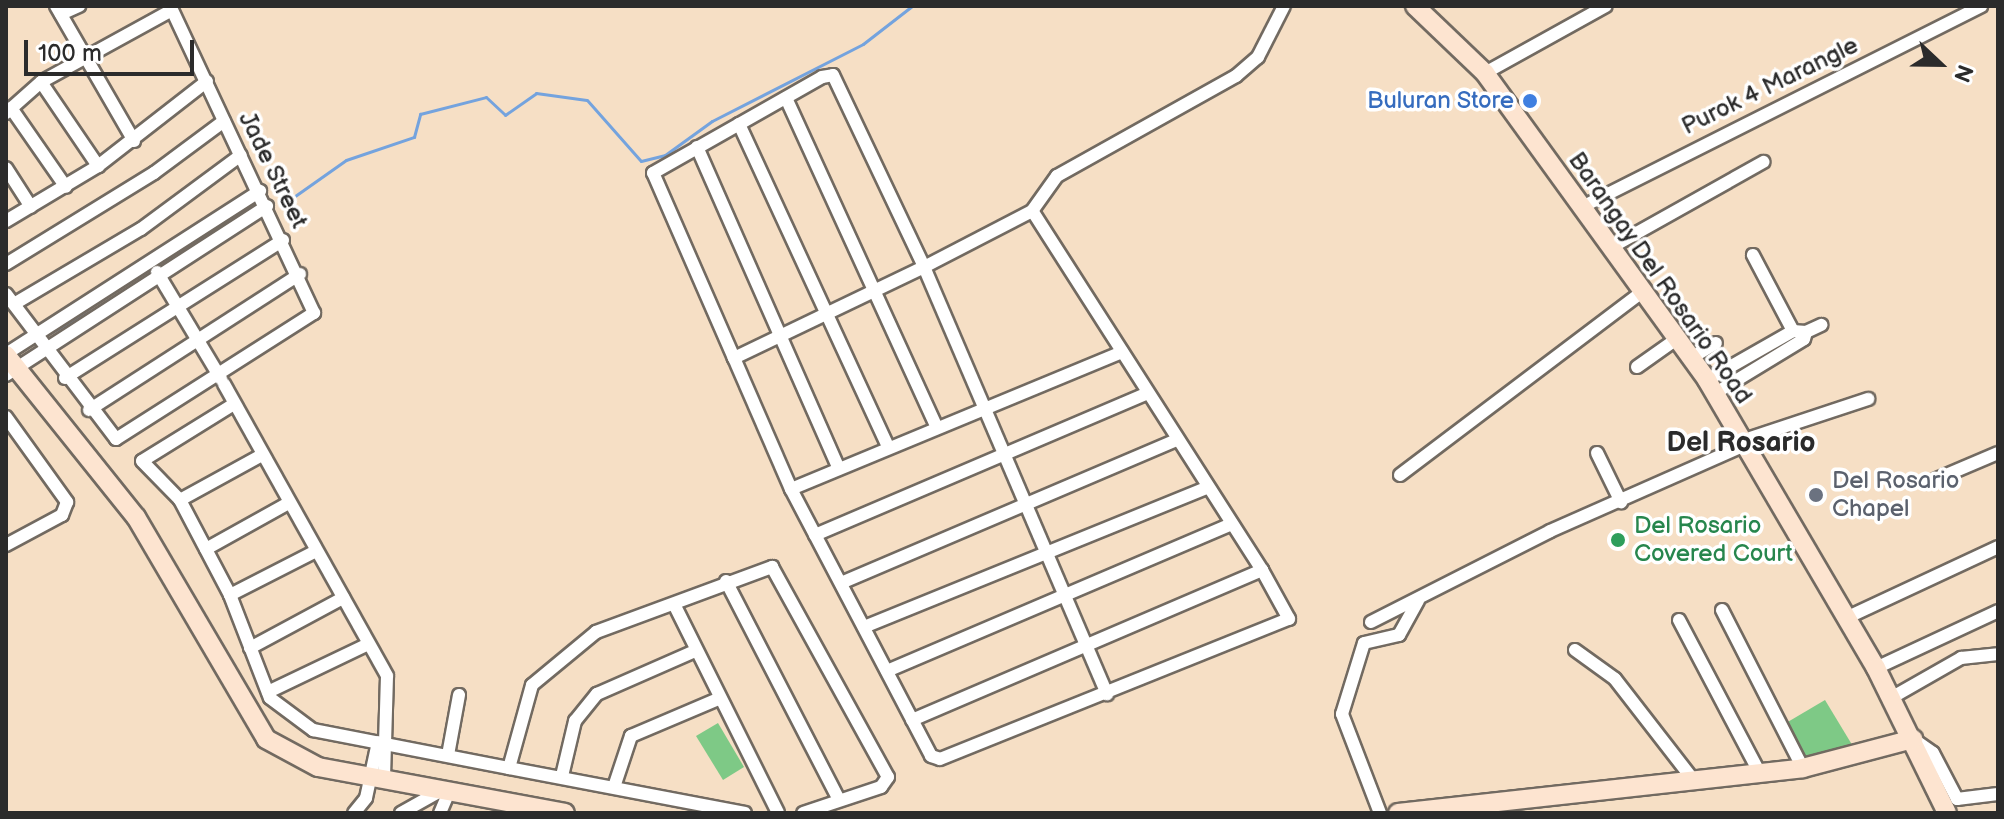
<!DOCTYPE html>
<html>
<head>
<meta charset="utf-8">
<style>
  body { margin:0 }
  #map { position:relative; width:2004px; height:819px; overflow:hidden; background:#f6dfc5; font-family:"Balsamiq Sans",sans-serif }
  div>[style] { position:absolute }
  .green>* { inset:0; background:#7ec986 }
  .stream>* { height:3px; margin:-1.5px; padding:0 1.5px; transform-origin:1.5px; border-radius:1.5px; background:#74a3de }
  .roads { filter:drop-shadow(2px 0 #726a61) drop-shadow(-2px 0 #726a61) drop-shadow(0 2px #726a61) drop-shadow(0 -2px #726a61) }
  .street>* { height:12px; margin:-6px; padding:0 6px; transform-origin:6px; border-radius:6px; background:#fff }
  .secondary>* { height:18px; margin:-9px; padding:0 9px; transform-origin:9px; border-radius:9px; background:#fde4d0 }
  .dots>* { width:22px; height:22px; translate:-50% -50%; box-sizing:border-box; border:4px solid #fff; border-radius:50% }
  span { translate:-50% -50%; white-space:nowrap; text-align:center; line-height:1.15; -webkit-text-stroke:7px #fff; paint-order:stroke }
  .street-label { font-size:24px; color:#2b2b2b }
  .shop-label { font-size:24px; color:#366cbe }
  .right { translate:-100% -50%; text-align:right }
  .worship-label { font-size:24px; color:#5b616d }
  .left { translate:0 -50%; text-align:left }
  .leisure-label { font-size:24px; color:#27864d }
  .quarter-label { font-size:28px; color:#2b2b2b; font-weight:700 }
  .frame { position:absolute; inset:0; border:8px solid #2b2b2b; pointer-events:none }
  .north { position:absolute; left:1900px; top:24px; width:80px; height:80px; -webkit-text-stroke:6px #fff; paint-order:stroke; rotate:112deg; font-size:22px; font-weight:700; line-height:32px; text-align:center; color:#2b2b2b }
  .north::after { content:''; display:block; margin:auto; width:28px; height:36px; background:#2b2b2b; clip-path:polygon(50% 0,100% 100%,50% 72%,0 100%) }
  .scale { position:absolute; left:24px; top:40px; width:170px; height:36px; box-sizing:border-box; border:4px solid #2b2b2b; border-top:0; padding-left:10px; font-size:24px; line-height:28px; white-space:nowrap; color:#2b2b2b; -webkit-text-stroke:6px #fff; paint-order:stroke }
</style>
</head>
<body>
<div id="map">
  <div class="green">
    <i style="clip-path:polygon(1825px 700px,1854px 748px,1805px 761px,1786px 723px)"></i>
    <i style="clip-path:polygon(718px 723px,744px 767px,723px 780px,696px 736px)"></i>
  </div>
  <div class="stream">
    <i style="left:295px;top:196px;width:62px;rotate:-35.2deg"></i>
    <i style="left:346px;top:160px;width:72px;rotate:-18.7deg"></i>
    <i style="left:414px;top:137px;width:24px;rotate:-75deg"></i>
    <i style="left:420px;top:114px;width:68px;rotate:-14.4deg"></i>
    <i style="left:486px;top:97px;width:26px;rotate:43deg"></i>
    <i style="left:505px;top:115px;width:38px;rotate:-35deg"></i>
    <i style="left:536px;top:93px;width:51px;rotate:7.8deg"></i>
    <i style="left:587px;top:100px;width:81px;rotate:48.5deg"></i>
    <i style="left:641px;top:161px;width:25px;rotate:-14deg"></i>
    <i style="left:665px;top:155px;width:58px;rotate:-35.9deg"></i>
    <i style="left:712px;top:121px;width:169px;rotate:-27deg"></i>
    <i style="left:863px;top:44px;width:62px;rotate:-37.8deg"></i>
    <i style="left:192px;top:247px;width:60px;rotate:-36.9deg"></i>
    <i style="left:48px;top:334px;width:72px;rotate:-28deg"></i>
  </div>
  <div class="roads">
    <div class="street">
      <i style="left:56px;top:6px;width:156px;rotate:60deg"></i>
      <i style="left:61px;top:14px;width:20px;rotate:-24deg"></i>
      <i style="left:1485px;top:73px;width:138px;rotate:-29deg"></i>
      <i style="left:41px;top:82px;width:102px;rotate:55.8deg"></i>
      <i style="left:786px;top:98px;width:361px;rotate:65.4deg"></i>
      <i style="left:11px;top:108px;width:96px;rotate:55.2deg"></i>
      <i style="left:6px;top:113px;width:47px;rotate:-41.5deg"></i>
      <i style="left:41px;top:82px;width:149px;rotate:-28.8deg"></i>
      <i style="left:739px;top:124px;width:356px;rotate:65.2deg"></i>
      <i style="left:697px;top:147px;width:350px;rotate:66.2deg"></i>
      <i style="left:6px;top:168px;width:46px;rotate:57.3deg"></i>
      <i style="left:1580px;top:208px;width:449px;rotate:-26.7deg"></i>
      <i style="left:6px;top:221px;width:107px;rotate:-30.9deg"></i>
      <i style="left:98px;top:166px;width:138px;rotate:-37.9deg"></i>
      <i style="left:1610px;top:248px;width:176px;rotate:-29.3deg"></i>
      <i style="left:6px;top:264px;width:174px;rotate:-31.6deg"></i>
      <i style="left:154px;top:173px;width:87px;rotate:-36.6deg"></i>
      <i style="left:157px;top:272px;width:125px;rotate:59.1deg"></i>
      <i style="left:6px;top:294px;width:182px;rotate:52.8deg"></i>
      <i style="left:116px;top:439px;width:235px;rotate:-32.5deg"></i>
      <i style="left:314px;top:313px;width:339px;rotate:-115.1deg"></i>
      <i style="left:14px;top:304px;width:147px;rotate:-30.6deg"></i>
      <i style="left:141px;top:229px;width:124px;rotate:-36.5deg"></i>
      <i style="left:1806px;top:332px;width:17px;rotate:-25deg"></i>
      <i style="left:1122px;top:352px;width:358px;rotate:157.5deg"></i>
      <i style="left:791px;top:489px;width:301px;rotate:62.3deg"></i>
      <i style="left:931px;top:756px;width:9px;rotate:18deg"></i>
      <i style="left:940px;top:759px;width:376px;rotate:-21.9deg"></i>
      <i style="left:1289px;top:619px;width:56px;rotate:-118.9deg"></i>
      <i style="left:1262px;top:570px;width:426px;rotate:-122.6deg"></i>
      <i style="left:1032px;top:211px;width:43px;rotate:-54.5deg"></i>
      <i style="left:1057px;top:176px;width:205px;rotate:-29.2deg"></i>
      <i style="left:1236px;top:76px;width:29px;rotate:-41deg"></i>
      <i style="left:1258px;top:57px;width:57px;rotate:-63deg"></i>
      <i style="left:6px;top:354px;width:302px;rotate:-32.7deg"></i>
      <i style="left:734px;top:358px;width:202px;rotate:-113.6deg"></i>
      <i style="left:653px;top:173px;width:194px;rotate:-29.6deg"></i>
      <i style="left:822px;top:77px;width:11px;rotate:-10deg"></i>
      <i style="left:833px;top:75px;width:212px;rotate:64.6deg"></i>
      <i style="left:924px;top:267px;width:122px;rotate:-27.4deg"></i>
      <i style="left:1691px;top:358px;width:29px;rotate:-31deg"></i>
      <i style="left:1637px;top:367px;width:50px;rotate:-35.3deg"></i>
      <i style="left:6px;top:375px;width:311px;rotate:-32.9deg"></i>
      <i style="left:65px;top:378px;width:258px;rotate:-32.3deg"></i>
      <i style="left:1707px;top:380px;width:99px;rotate:-29.7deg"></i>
      <i style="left:1793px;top:331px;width:86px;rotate:-117.8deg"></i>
      <i style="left:224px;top:384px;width:334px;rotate:60.8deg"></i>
      <i style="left:387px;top:676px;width:101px;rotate:91.7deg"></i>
      <i style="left:1714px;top:394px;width:105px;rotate:-31.4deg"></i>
      <i style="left:1804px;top:339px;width:7px;rotate:-74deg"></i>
      <i style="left:1806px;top:332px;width:13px;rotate:-176deg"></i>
      <i style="left:234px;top:404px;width:108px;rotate:148.2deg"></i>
      <i style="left:142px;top:461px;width:54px;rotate:45.7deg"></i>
      <i style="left:180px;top:500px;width:107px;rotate:62.2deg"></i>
      <i style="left:230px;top:595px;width:110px;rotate:68.8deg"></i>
      <i style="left:270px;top:698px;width:54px;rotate:36.7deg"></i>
      <i style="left:313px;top:730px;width:200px;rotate:11deg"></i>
      <i style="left:89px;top:410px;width:251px;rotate:-32.8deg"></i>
      <i style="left:6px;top:417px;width:105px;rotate:54.3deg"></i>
      <i style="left:67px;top:502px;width:14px;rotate:111deg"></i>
      <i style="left:62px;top:515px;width:64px;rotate:151.8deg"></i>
      <i style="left:1744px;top:440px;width:131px;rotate:-18.3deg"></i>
      <i style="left:1597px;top:453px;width:55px;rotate:63.9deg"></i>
      <i style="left:1400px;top:475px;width:303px;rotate:-37.1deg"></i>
      <i style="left:1937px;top:479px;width:66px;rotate:-23.1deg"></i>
      <i style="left:791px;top:489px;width:143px;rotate:-113.5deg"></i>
      <i style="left:734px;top:358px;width:211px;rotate:-25.6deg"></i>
      <i style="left:924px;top:267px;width:465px;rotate:66.8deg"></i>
      <i style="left:180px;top:500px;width:94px;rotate:-28.8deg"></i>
      <i style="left:815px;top:535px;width:362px;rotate:-23.1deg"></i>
      <i style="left:206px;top:549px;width:93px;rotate:-29.1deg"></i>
      <i style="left:726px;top:581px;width:246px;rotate:62.7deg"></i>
      <i style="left:841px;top:583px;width:366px;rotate:-23.1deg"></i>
      <i style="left:230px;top:595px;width:97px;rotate:-27.1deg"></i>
      <i style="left:674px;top:604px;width:233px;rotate:63.5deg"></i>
      <i style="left:1722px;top:610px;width:178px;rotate:62.9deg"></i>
      <i style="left:1846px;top:618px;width:168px;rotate:-25deg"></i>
      <i style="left:1679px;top:620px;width:172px;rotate:62.2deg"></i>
      <i style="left:1371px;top:622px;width:201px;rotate:-26.9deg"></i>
      <i style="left:1550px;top:531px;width:215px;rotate:-23.8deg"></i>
      <i style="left:864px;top:627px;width:371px;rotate:-22.1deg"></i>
      <i style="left:250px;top:648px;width:106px;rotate:-28.3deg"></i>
      <i style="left:1575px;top:650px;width:49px;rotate:35.9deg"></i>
      <i style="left:1615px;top:679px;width:124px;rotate:52.2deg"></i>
      <i style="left:1876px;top:668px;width:135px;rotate:-25deg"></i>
      <i style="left:887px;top:671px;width:375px;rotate:-23.1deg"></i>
      <i style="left:268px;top:692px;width:111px;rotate:-25.6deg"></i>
      <i style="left:1891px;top:698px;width:81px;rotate:-29.7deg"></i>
      <i style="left:1961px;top:658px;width:37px;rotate:-6deg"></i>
      <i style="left:912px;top:720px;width:381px;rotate:-23.2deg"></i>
      <i style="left:1913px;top:739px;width:24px;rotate:35deg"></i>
      <i style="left:1933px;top:753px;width:52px;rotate:62.4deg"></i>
      <i style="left:1957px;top:799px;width:41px;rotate:-7deg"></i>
      <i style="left:448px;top:755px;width:61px;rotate:-79.6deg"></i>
      <i style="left:562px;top:776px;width:57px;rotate:-76.7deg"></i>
      <i style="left:575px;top:721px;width:35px;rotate:-51deg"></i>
      <i style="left:597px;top:694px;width:107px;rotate:-23.7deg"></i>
      <i style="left:614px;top:787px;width:54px;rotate:-71.6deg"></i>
      <i style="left:631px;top:736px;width:95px;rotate:-23deg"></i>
      <i style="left:354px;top:813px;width:19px;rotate:-51deg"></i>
      <i style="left:366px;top:798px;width:57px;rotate:-77.9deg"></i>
      <i style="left:401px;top:813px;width:49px;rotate:-29.2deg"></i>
      <i style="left:440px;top:813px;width:25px;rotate:-67deg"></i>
      <i style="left:745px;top:813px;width:240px;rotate:-169.2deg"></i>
      <i style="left:509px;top:768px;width:86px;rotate:-74.5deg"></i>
      <i style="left:532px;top:685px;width:83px;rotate:-39.6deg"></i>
      <i style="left:596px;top:632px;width:188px;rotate:-20.3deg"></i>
      <i style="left:772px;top:567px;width:240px;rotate:61.1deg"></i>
      <i style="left:888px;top:777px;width:12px;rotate:125deg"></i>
      <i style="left:881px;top:787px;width:82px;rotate:161.6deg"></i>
      <i style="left:1380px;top:813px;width:106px;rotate:-111deg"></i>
      <i style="left:1342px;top:714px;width:74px;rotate:-72.8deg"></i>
      <i style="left:1364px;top:643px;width:36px;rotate:-13deg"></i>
      <i style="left:1399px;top:635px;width:39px;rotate:-61deg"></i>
    </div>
    <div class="secondary">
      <i style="left:1415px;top:6px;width:97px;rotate:43.7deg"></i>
      <i style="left:1485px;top:73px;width:379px;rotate:54.1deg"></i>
      <i style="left:1707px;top:380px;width:334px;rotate:59.6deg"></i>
      <i style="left:1876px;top:668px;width:161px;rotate:63.9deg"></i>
      <i style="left:6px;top:355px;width:208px;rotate:51.3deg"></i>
      <i style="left:136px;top:517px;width:257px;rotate:59.6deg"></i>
      <i style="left:266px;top:739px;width:59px;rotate:28.3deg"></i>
      <i style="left:318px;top:767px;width:251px;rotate:10.5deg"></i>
      <i style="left:1398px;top:813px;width:407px;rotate:-6.3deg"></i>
      <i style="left:1803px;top:768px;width:114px;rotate:-14.8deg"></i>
    </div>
  </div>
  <div class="dots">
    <i style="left:1530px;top:101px;background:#3f7fe0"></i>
    <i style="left:1816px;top:495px;background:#6b7280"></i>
    <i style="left:1618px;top:540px;background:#2e9e5b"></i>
  </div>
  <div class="street-label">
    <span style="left:1770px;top:86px;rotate:-26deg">Purok 4 Marangle</span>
    <span style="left:273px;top:170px;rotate:64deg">Jade Street</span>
    <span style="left:1660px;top:278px;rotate:55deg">Barangay Del Rosario Road</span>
  </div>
  <div class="shop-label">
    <span class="right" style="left:1514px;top:101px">Buluran Store</span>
  </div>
  <div class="worship-label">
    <span class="left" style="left:1832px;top:495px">Del Rosario<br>Chapel</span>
  </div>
  <div class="leisure-label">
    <span class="left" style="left:1634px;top:540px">Del Rosario<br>Covered Court</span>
  </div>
  <div class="quarter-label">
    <span style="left:1741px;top:443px">Del Rosario</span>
  </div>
  <div class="frame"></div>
  <div class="north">N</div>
  <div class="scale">100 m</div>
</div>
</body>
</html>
